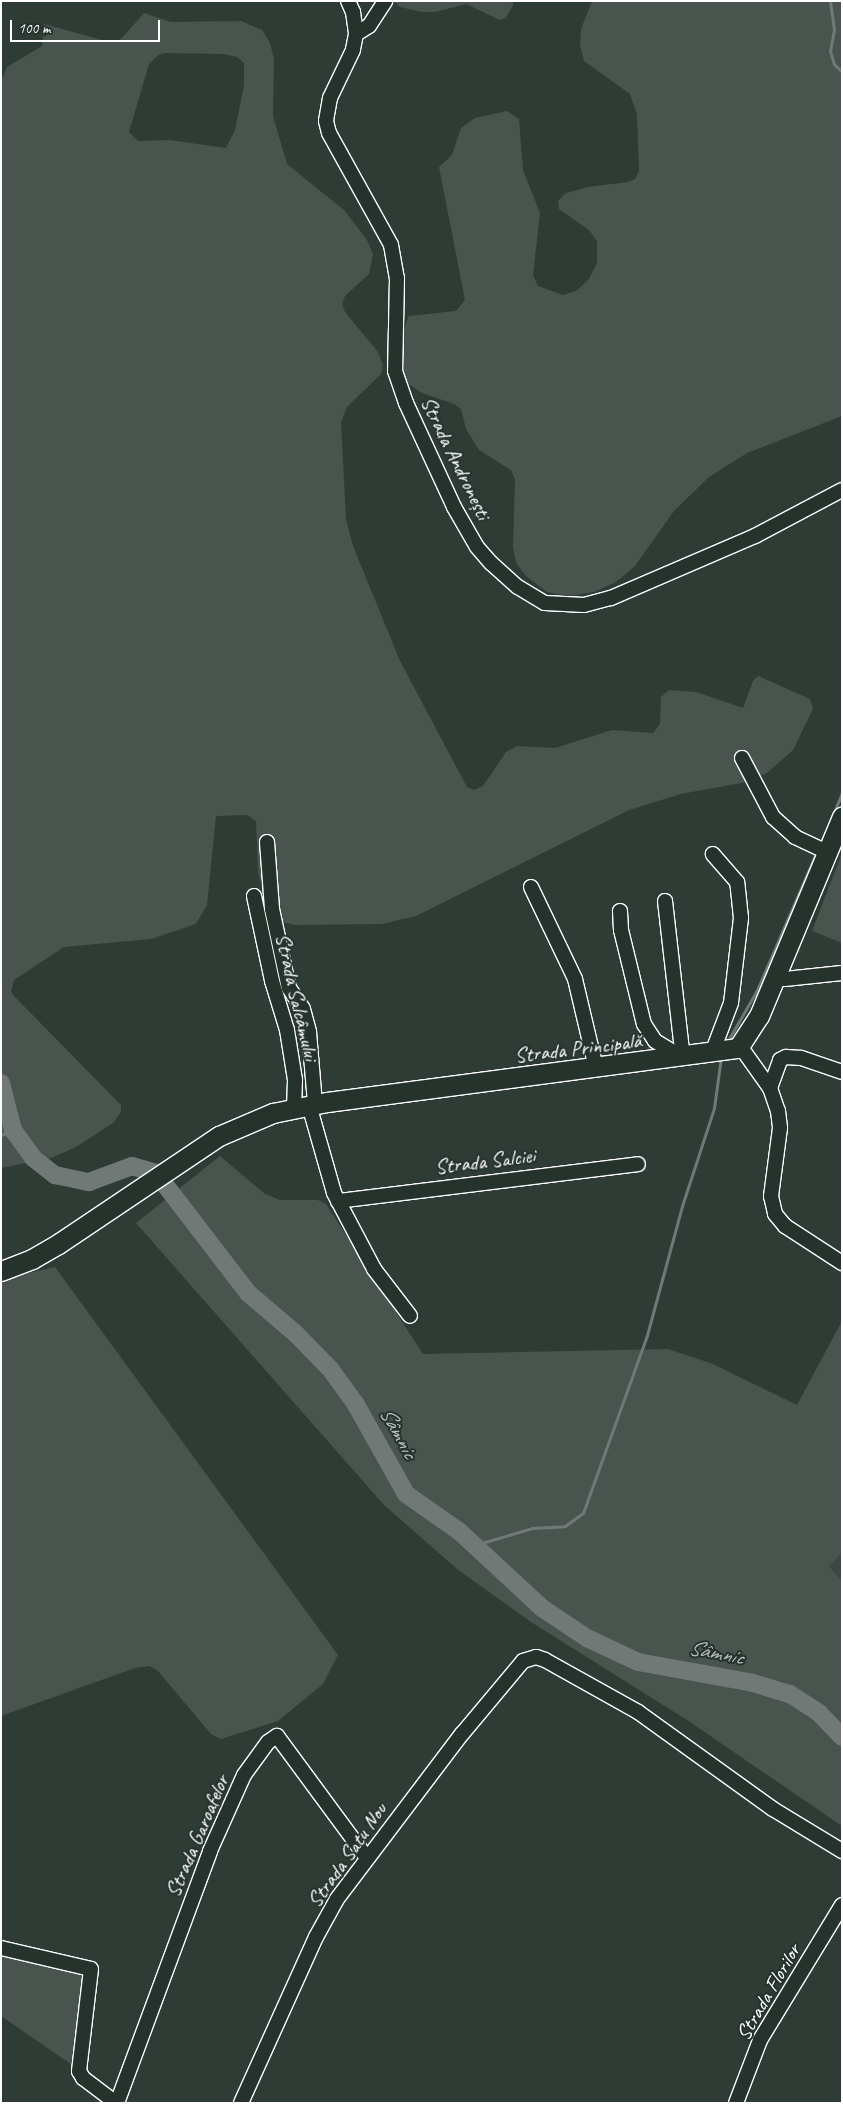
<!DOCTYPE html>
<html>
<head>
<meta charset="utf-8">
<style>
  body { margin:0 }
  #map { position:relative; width:843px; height:2104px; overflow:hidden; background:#2f3b35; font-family:Caveat,sans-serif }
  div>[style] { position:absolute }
  .built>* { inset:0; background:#3c4842 }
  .green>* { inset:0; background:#4a544f }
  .stream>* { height:3px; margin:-1.5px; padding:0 1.5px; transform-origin:1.5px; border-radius:1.5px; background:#707975 }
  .river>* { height:18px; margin:-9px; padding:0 9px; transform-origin:9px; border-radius:9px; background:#707975 }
  .roads { filter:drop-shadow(1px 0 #fff) drop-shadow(-1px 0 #fff) drop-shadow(0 1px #fff) drop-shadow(0 -1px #fff) }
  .minor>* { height:14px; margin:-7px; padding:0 7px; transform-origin:7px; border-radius:7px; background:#26332d }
  .major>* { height:19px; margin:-9.5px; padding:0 9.5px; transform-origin:9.5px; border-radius:9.5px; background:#26332d }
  span { translate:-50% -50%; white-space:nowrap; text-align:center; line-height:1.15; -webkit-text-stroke:4px #26332d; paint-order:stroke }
  .street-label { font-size:21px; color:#fff }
  .water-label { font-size:22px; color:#b8bcba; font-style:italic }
  .frame { position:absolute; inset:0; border:2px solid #fff; pointer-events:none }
  .scale { position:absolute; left:10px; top:20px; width:150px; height:22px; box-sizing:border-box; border:2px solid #fff; border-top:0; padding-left:6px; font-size:15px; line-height:18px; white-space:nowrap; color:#fff; -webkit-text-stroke:4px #26332d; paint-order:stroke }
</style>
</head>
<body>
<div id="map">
  <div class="built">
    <i style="clip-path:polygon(842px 1553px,842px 1582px,829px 1566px)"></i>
  </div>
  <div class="green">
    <i style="clip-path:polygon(394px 1px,513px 1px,513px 5px,506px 18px,500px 20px,466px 4px,435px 12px,422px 12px,400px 7px)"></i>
    <i style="clip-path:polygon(592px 1px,842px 1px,842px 416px,747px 453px,709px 477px,674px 511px,635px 566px,616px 582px,594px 592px,568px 596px,547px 592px,526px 576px,516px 563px,513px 547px,515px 479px,511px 470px,479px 450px,466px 429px,461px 409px,454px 404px,422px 393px,407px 383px,403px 372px,404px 327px,409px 316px,456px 311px,465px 300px,439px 167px,452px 155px,461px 128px,475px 118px,507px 111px,519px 119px,523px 170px,540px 213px,533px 275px,538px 286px,563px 295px,576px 291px,589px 279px,597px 263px,597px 241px,589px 230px,559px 209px,558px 201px,566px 193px,588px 187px,628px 182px,635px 179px,639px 171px,637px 114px,630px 94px,584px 61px,580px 45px,581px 29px)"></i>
    <i style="clip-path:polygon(evenodd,144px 13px,171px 22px,241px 21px,262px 30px,270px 43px,274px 59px,273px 116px,287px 164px,345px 211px,367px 240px,373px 254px,369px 274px,345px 296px,342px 304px,345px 312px,378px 352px,383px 365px,381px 374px,347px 407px,341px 422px,346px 519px,353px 546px,400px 661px,467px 787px,474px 790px,483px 786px,506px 752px,517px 746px,555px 748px,612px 730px,653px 733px,660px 724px,661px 697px,669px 690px,696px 692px,743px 708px,753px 681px,758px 676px,810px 699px,813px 709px,793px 750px,767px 773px,746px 782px,681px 794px,629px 810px,416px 916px,382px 924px,295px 925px,275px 920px,269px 916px,258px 872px,256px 821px,247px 815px,216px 816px,207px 905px,196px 924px,151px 939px,64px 947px,14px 980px,11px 992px,15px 997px,113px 1097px,121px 1105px,121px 1112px,113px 1123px,76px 1147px,51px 1158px,1px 1168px,1px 81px,7px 67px,42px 46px,44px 24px,109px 42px,120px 40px,144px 13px,166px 53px,224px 54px,237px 57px,244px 63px,244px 85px,235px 130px,226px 148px,169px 140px,138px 141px,129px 132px,149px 64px,158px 55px,166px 53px)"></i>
    <i style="clip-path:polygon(842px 853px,842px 943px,812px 931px)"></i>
    <i style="clip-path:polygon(220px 1156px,265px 1194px,280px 1200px,318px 1200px,326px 1204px,423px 1354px,668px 1349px,713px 1364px,797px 1405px,842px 1321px,842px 1553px,829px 1566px,842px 1582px,842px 1826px,687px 1720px,531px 1622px,457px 1569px,384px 1505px,136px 1223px)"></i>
    <i style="clip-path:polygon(55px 1267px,338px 1655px,323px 1684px,278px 1721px,221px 1739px,211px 1734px,157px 1670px,149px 1666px,135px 1668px,1px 1716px,1px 1279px)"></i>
    <i style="clip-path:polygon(1px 1952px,85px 1969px,75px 2067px,1px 2016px)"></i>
  </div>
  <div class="stream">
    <i style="left:830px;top:1px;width:28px;rotate:82deg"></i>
    <i style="left:834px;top:29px;width:22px;rotate:100deg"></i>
    <i style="left:830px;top:51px;width:14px;rotate:73deg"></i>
    <i style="left:834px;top:64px;width:11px;rotate:45deg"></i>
    <i style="left:820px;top:845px;width:56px;rotate:-67.1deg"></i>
    <i style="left:726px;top:1044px;width:62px;rotate:-60.1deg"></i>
    <i style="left:757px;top:990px;width:151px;rotate:-66.7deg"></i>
    <i style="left:1px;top:1135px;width:13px;rotate:-23deg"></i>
    <i style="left:475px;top:1545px;width:59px;rotate:-16.6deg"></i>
    <i style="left:532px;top:1528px;width:33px;rotate:-3deg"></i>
    <i style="left:565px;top:1526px;width:22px;rotate:-36deg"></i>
    <i style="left:583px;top:1513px;width:189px;rotate:-70.2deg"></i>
    <i style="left:647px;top:1335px;width:134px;rotate:-74.8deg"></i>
    <i style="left:682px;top:1206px;width:103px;rotate:-71.9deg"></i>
    <i style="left:714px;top:1108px;width:51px;rotate:-82.2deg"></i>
  </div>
  <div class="river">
    <i style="left:1px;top:1083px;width:49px;rotate:75.7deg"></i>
    <i style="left:13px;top:1130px;width:34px;rotate:54deg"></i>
    <i style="left:33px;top:1158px;width:28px;rotate:38deg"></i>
    <i style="left:55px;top:1175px;width:35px;rotate:12deg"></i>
    <i style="left:89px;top:1182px;width:46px;rotate:-20.4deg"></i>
    <i style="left:132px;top:1166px;width:25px;rotate:16deg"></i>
    <i style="left:156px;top:1173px;width:151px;rotate:52.5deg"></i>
    <i style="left:248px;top:1293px;width:63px;rotate:40.5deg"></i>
    <i style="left:296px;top:1334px;width:50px;rotate:45.8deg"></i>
    <i style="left:331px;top:1370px;width:41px;rotate:54deg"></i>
    <i style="left:355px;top:1403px;width:104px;rotate:60.7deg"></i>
    <i style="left:406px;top:1494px;width:66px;rotate:35.1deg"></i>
    <i style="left:460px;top:1532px;width:112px;rotate:42.8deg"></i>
    <i style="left:542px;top:1608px;width:54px;rotate:33.7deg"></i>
    <i style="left:587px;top:1638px;width:56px;rotate:25.2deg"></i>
    <i style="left:638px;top:1662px;width:117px;rotate:10.3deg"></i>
    <i style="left:753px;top:1683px;width:39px;rotate:17deg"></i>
    <i style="left:790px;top:1694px;width:35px;rotate:33deg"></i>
    <i style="left:819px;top:1713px;width:33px;rotate:46deg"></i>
  </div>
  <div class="roads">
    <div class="minor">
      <i style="left:348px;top:1px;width:12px;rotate:66deg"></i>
      <i style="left:353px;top:12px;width:22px;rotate:82deg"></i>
      <i style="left:356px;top:34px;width:16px;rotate:101deg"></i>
      <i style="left:353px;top:50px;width:53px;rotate:115.6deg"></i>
      <i style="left:330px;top:98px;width:23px;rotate:100deg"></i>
      <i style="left:326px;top:121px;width:12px;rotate:76deg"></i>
      <i style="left:329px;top:133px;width:128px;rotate:61deg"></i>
      <i style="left:391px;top:245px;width:34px;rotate:80deg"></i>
      <i style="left:397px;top:278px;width:93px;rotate:91.2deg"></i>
      <i style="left:395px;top:371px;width:34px;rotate:71deg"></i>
      <i style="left:406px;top:403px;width:115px;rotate:65.2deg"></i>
      <i style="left:454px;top:507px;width:46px;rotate:60.1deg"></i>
      <i style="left:477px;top:547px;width:21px;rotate:49deg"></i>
      <i style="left:491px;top:563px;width:36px;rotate:42deg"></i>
      <i style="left:518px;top:587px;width:31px;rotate:31deg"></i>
      <i style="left:545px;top:603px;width:39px;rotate:3deg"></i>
      <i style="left:584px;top:605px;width:28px;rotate:-15deg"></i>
      <i style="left:611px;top:598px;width:157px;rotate:-23.3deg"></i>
      <i style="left:755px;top:536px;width:98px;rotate:-27.9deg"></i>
      <i style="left:356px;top:34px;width:15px;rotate:-32deg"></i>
      <i style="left:369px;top:26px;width:30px;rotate:-57deg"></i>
      <i style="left:742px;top:758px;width:67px;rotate:62.3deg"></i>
      <i style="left:773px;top:817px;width:30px;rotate:42deg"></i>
      <i style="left:795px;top:837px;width:35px;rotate:25deg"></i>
      <i style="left:267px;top:842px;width:67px;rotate:85.7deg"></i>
      <i style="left:272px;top:909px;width:81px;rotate:77.9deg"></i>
      <i style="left:289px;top:988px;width:25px;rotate:56deg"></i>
      <i style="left:303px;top:1009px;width:24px;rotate:75deg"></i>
      <i style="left:309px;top:1032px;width:72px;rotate:85.2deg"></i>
      <i style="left:531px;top:887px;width:102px;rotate:64.4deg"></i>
      <i style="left:575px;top:979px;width:91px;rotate:76.7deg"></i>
      <i style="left:254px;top:896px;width:87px;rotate:78deg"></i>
      <i style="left:272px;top:981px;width:51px;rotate:73deg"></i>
      <i style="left:287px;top:1030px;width:51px;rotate:80.9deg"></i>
      <i style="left:295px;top:1080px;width:28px;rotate:92deg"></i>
      <i style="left:665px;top:901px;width:158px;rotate:83.5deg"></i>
      <i style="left:620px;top:911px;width:19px;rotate:87deg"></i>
      <i style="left:621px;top:930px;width:97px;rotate:76.3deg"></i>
      <i style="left:644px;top:1024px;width:20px;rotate:57deg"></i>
      <i style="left:655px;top:1041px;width:31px;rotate:31deg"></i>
      <i style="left:775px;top:976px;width:10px;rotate:17deg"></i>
      <i style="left:785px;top:979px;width:57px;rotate:-6deg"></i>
      <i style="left:740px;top:1046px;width:52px;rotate:54.5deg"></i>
      <i style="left:770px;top:1088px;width:24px;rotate:71deg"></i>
      <i style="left:778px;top:1111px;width:17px;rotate:83deg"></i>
      <i style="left:780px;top:1128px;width:69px;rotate:97.5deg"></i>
      <i style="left:771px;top:1196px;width:18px;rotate:77deg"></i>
      <i style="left:775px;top:1214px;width:16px;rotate:50deg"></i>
      <i style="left:785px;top:1226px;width:68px;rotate:33deg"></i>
      <i style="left:712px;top:1053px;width:53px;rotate:-69.2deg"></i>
      <i style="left:731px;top:1003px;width:86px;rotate:-83.3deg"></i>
      <i style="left:741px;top:918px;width:36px;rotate:-96deg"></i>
      <i style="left:737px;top:882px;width:37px;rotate:-131deg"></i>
      <i style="left:770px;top:1088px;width:30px;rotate:-70deg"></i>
      <i style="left:780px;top:1060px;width:7px;rotate:-27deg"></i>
      <i style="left:786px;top:1057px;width:15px;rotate:4deg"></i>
      <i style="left:801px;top:1058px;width:43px;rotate:18.9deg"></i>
      <i style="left:309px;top:1105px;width:91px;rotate:74.1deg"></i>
      <i style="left:334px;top:1193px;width:86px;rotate:62.2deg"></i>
      <i style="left:374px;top:1269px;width:59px;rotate:52.5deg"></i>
      <i style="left:338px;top:1201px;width:302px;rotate:-7deg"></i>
      <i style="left:1px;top:1948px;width:92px;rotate:13.1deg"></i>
      <i style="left:91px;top:1969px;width:103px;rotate:96.7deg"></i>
      <i style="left:79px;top:2071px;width:8px;rotate:60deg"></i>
      <i style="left:83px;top:2078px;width:41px;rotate:37.1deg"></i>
      <i style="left:117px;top:2103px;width:269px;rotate:-69.7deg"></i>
      <i style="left:210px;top:1851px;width:83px;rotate:-65.9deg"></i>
      <i style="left:244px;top:1775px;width:41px;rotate:-54deg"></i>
      <i style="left:268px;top:1742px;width:11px;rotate:-34deg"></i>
      <i style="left:277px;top:1736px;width:152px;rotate:53.6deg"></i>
      <i style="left:241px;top:2103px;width:182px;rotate:-65.7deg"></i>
      <i style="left:316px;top:1937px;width:43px;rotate:-61.1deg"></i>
      <i style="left:337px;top:1899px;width:207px;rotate:-52.9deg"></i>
      <i style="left:462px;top:1734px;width:95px;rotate:-50.1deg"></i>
      <i style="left:523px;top:1661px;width:14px;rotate:-17deg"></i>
      <i style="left:536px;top:1657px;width:9px;rotate:18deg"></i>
      <i style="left:545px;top:1660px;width:107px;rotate:29.2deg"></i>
      <i style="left:638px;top:1712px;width:166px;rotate:35.7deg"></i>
      <i style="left:773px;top:1809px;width:81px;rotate:31.3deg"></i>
      <i style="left:736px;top:2103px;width:67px;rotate:-69.1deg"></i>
      <i style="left:760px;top:2040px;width:158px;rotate:-58.7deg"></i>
    </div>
    <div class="major">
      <i style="left:1px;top:1271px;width:33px;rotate:-21deg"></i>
      <i style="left:32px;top:1259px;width:30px;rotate:-30deg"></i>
      <i style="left:58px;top:1244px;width:194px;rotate:-33.9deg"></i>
      <i style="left:219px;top:1136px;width:59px;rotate:-23.1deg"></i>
      <i style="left:273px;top:1113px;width:55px;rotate:-11.5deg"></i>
      <i style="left:327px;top:1102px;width:415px;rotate:-7.5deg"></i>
      <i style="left:738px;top:1048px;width:38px;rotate:-57deg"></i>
      <i style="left:759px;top:1016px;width:216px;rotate:-67.4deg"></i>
    </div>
  </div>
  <div class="street-label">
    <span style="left:456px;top:458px;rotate:64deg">Strada Andronești</span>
    <span style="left:297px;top:997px;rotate:77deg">Strada Salcâmului</span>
    <span style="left:578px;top:1048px;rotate:-7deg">Strada Principală</span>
    <span style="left:485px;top:1161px;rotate:-7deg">Strada Salciei</span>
    <span style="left:197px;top:1836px;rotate:-67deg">Strada Garoafelor</span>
    <span style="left:347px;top:1855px;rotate:-55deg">Strada Satu Nou</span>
    <span style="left:768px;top:1992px;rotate:-60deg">Strada Florilor</span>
  </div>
  <div class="water-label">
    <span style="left:398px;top:1433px;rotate:61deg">Sâmnic</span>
    <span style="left:716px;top:1653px;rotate:11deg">Sâmnic</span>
  </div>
  <div class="frame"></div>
  <div class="scale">100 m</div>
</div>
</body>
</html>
